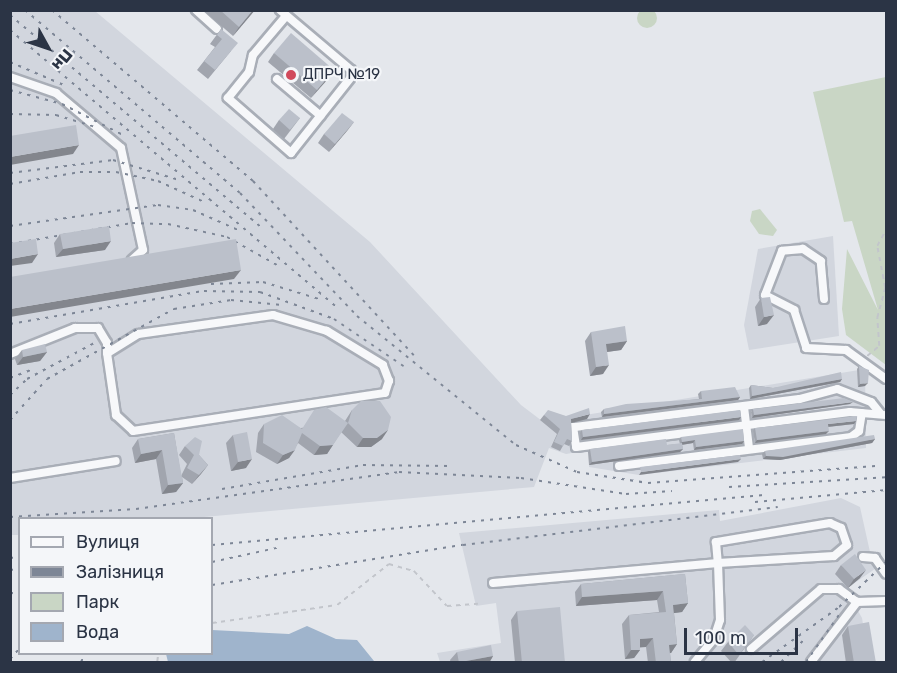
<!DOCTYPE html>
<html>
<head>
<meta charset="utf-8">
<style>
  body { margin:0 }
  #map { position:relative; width:897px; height:673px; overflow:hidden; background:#e4e7ec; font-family:Rubik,sans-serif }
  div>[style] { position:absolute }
  .built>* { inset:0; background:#d2d6de }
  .green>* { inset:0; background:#c9d6c5 }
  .round { border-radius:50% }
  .water>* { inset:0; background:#9fb4cc }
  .path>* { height:1.5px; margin-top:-0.75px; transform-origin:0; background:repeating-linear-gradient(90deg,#c2c5cb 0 4.5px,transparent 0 9px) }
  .roads { filter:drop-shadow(2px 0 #a9aeb7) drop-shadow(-2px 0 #a9aeb7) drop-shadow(0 2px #a9aeb7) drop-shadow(0 -2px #a9aeb7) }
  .minor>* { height:8px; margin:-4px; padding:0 4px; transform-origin:4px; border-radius:4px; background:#f7f8fa }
  .rail>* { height:2px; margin-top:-1px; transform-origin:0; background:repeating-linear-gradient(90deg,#7d8696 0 3px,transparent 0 9px) }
  .wall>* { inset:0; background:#a1a5ae }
  .shaded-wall>* { inset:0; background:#83868d }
  .building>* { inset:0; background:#bbc0ca }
  .dots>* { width:16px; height:16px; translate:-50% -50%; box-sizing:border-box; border:3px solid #f4f6f9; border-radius:50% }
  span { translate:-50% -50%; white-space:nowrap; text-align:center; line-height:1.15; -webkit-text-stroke:4.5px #f4f6f9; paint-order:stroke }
  .poi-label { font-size:15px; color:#2b3445 }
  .left { translate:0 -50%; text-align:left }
  .frame { position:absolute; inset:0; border:12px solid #2b3445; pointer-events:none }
  .legend { position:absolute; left:18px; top:517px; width:195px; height:138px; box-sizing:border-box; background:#f4f6f9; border:2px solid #a4a8b1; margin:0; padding:8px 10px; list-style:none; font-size:18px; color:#2b3445 }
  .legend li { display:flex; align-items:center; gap:12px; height:30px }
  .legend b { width:30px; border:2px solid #a4a8b1 }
  .north { position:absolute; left:18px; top:18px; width:60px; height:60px; -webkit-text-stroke:4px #f4f6f9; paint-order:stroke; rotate:130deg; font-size:16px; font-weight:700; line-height:24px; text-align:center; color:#2b3445 }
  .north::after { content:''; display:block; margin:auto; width:21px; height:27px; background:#2b3445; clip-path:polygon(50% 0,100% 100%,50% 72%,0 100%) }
  .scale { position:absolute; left:684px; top:628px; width:114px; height:27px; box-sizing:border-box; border:3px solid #2b3445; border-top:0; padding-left:8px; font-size:18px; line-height:21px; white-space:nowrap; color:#2b3445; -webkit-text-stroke:4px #f4f6f9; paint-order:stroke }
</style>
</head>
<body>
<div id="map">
  <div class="built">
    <i style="clip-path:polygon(11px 11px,95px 11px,370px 242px,521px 405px,554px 430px,561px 419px,865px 369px,866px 448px,639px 475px,589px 467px,589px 450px,566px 454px,549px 448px,534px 487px,193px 518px,20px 518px,19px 535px,11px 535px)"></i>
    <i style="clip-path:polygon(833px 236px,839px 336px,749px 350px,744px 325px,758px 249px)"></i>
    <i style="clip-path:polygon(841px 498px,860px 507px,870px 552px,881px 552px,882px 564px,846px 589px,862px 618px,869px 662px,440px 662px,437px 653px,501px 643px,496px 603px,476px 606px,459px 533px,719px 510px,720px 521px)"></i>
  </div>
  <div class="green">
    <i class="round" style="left:637px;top:8px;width:20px;height:20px"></i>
    <i style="clip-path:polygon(886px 77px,886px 365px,846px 335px,842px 309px,847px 249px,878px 310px,852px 221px,844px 222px,813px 92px)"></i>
    <i style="clip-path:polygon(760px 209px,777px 230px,773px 236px,759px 234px,750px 221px,752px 211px)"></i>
  </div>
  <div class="water">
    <i style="clip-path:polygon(307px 626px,336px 639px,357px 640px,374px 661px,391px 662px,168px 662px,166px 654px,212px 654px,212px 630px,289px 634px)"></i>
  </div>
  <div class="path">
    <i style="left:867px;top:356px;width:16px;rotate:-40deg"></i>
    <i style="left:879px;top:346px;width:28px;rotate:-94deg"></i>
    <i style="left:877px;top:318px;width:31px;rotate:-75deg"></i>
    <i style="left:885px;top:288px;width:43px;rotate:-100.8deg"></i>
    <i style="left:877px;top:246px;width:18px;rotate:-61deg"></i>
    <i style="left:212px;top:623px;width:126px;rotate:-8.2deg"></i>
    <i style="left:337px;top:605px;width:66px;rotate:-38.3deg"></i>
    <i style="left:389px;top:564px;width:26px;rotate:16deg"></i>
    <i style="left:414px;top:571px;width:48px;rotate:46.7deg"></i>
    <i style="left:447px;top:606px;width:31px;rotate:-4deg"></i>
    <i style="left:157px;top:662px;width:8px;rotate:-83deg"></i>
  </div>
  <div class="roads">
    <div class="minor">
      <i style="left:196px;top:10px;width:28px;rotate:42deg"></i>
      <i style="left:280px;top:10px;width:93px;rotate:40.2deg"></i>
      <i style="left:351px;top:70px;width:6px;rotate:81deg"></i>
      <i style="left:352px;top:76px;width:98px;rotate:128.4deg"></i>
      <i style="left:291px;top:153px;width:84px;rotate:-138.9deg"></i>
      <i style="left:228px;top:98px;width:33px;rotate:-51deg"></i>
      <i style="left:249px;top:72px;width:17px;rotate:-77deg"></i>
      <i style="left:253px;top:55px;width:51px;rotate:-49.8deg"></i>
      <i style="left:10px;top:77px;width:49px;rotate:19.2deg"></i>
      <i style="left:56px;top:93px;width:85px;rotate:40.2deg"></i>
      <i style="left:121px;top:148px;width:104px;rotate:77.8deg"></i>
      <i style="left:143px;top:250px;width:15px;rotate:138deg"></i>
      <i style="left:277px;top:79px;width:57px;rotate:40.1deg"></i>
      <i style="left:824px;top:299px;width:38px;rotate:-95deg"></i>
      <i style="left:821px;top:261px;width:22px;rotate:-146deg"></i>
      <i style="left:803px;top:249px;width:21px;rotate:175deg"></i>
      <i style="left:782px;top:251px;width:47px;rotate:111.1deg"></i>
      <i style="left:765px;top:295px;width:33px;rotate:27deg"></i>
      <i style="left:794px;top:310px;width:40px;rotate:72deg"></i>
      <i style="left:806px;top:348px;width:40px;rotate:2.9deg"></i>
      <i style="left:846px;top:350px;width:49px;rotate:35.9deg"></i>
      <i style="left:10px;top:354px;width:70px;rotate:-21.8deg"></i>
      <i style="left:75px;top:328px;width:23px"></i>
      <i style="left:98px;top:328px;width:17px;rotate:59deg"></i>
      <i style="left:107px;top:343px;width:10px;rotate:90deg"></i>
      <i style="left:107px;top:353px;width:63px;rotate:81.7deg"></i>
      <i style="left:116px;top:415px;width:23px;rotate:43deg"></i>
      <i style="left:133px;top:431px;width:255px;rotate:-8.6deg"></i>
      <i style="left:385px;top:393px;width:13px;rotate:-72deg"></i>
      <i style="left:389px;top:381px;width:17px;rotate:-111deg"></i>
      <i style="left:383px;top:365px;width:66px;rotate:-148.7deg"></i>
      <i style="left:327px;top:331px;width:56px;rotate:-163.5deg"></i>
      <i style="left:273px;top:315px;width:136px;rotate:172deg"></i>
      <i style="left:138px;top:334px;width:36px;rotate:148deg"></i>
      <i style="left:744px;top:407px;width:41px;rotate:83deg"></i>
      <i style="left:880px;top:413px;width:14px;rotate:-129deg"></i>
      <i style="left:871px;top:402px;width:36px;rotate:-159deg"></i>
      <i style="left:837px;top:389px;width:39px;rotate:165deg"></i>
      <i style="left:799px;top:399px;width:228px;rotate:172.9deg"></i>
      <i style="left:573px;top:427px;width:20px;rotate:81deg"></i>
      <i style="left:576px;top:447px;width:276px;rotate:-7.3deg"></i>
      <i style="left:850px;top:412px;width:36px;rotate:5deg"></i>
      <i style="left:619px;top:466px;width:234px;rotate:-7.1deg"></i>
      <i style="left:851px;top:437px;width:10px;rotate:-37deg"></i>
      <i style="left:859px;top:431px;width:18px;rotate:-81deg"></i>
      <i style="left:10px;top:478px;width:107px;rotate:-9.1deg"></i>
      <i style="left:863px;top:557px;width:12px;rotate:5deg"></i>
      <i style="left:875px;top:558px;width:19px;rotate:55deg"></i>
      <i style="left:493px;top:583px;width:226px;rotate:-5.1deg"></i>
      <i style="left:718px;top:563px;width:116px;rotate:-3.5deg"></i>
      <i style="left:834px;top:556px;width:17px;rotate:-40deg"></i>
      <i style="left:847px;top:545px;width:18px;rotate:-109deg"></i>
      <i style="left:841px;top:528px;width:12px;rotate:-156deg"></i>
      <i style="left:830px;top:523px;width:116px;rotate:170.5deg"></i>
      <i style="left:716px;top:542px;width:21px;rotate:85deg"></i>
      <i style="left:718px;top:563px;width:57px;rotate:88deg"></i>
      <i style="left:720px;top:620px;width:20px;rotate:108deg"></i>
      <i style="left:714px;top:639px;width:30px;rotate:130deg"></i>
      <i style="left:751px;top:649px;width:92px;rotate:-40.6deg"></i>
      <i style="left:821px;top:589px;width:18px"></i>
      <i style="left:839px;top:589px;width:22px;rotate:36deg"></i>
      <i style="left:811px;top:662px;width:76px;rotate:-52.5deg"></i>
      <i style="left:857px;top:602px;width:29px;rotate:-2deg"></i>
    </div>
  </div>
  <div class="rail">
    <i style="left:25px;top:10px;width:282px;rotate:40.4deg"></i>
    <i style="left:240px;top:193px;width:170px;rotate:46.4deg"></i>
    <i style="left:357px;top:316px;width:205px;rotate:39.1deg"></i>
    <i style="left:516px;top:445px;width:67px;rotate:23.9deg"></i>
    <i style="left:577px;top:472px;width:72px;rotate:8.8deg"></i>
    <i style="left:648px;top:483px;width:228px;rotate:-4.3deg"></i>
    <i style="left:52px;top:10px;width:264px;rotate:40.4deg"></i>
    <i style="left:253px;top:181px;width:242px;rotate:47.3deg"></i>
    <i style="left:10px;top:15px;width:330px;rotate:40.2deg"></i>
    <i style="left:10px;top:30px;width:427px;rotate:40.3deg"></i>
    <i style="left:10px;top:62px;width:61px;rotate:23.2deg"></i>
    <i style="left:10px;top:90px;width:54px;rotate:15.1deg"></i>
    <i style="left:62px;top:104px;width:71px;rotate:26.9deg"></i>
    <i style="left:10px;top:114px;width:46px;rotate:1.2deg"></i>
    <i style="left:56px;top:115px;width:39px;rotate:17deg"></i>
    <i style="left:10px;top:173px;width:104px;rotate:-7.2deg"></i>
    <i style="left:113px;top:160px;width:69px;rotate:16.9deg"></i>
    <i style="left:10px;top:184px;width:71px;rotate:-9.7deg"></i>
    <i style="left:80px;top:172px;width:36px"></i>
    <i style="left:116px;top:172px;width:43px;rotate:12.1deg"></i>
    <i style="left:158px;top:181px;width:51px;rotate:24.5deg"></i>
    <i style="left:10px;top:226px;width:149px;rotate:-8.1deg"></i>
    <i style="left:158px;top:205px;width:35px;rotate:8deg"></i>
    <i style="left:193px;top:210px;width:49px;rotate:24deg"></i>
    <i style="left:10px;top:244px;width:124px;rotate:-9.8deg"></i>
    <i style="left:132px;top:223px;width:36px;rotate:2deg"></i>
    <i style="left:168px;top:224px;width:60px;rotate:12.4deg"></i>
    <i style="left:227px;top:237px;width:57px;rotate:29.2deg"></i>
    <i style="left:211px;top:284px;width:52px;rotate:-2.2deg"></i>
    <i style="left:263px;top:282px;width:59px;rotate:16.9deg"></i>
    <i style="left:10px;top:324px;width:197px;rotate:-9.7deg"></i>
    <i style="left:204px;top:291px;width:56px;rotate:1deg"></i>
    <i style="left:260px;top:292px;width:79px;rotate:20deg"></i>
    <i style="left:334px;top:319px;width:86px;rotate:34.1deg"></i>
    <i style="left:10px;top:378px;width:25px;rotate:-21deg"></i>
    <i style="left:10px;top:395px;width:23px;rotate:-43deg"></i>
    <i style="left:27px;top:379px;width:76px;rotate:-28.2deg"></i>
    <i style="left:10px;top:420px;width:55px;rotate:-47.9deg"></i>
    <i style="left:47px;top:379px;width:145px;rotate:-28.9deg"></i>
    <i style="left:174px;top:309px;width:58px;rotate:-9deg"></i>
    <i style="left:231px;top:300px;width:51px;rotate:5.6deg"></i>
    <i style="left:729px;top:487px;width:157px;rotate:-3.6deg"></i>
    <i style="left:222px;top:489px;width:143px;rotate:-9.7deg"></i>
    <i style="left:363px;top:465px;width:87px;rotate:0.7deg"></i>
    <i style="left:755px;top:502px;width:132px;rotate:-5.2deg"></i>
    <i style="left:10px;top:517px;width:126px;rotate:-3.6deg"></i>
    <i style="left:136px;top:509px;width:266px;rotate:-8deg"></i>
    <i style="left:399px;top:472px;width:122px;rotate:2.8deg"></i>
    <i style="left:521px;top:478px;width:106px;rotate:8.7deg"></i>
    <i style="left:626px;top:494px;width:46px;rotate:-3.7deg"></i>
    <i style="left:212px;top:545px;width:554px;rotate:-5.18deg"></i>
    <i style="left:10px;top:558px;width:10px;rotate:-6deg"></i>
    <i style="left:212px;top:562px;width:71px;rotate:-12.3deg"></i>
    <i style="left:10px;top:570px;width:10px;rotate:-6deg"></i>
    <i style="left:212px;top:585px;width:254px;rotate:-9.1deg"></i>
    <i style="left:463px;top:545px;width:317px;rotate:-6.9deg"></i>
    <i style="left:10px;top:594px;width:11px;rotate:-22deg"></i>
    <i style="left:10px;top:659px;width:15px;rotate:-48deg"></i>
    <i style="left:81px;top:662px;width:9px;rotate:-63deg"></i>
    <i style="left:762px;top:662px;width:95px;rotate:-35.5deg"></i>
    <i style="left:839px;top:607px;width:65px;rotate:-43.8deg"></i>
    <i style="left:781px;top:662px;width:32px;rotate:-44deg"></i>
    <i style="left:806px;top:662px;width:61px;rotate:-55deg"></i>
  </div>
  <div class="wall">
    <i style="clip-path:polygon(203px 10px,255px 10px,233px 36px)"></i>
    <i style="clip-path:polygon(221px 29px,231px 51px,208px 79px,197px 70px,215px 47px,210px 44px)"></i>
    <i style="clip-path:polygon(274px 53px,334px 70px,311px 98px,268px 62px)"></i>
    <i style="clip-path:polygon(300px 118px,284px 139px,273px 129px,279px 120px)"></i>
    <i style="clip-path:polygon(354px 122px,329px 152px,318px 143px,324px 134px)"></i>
    <i style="clip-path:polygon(60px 234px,105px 250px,56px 257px,54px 243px)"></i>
    <i style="clip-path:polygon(761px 298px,767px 324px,758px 326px,755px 307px)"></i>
    <i style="clip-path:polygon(591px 332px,627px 341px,621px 350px,607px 352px,603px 374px,590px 376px,585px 341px)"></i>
    <i style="clip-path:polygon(22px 350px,47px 352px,40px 361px,17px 365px,15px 359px)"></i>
    <i style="clip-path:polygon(859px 366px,865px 386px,858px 387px,857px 369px)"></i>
    <i style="clip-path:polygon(842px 379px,840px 382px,750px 399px,749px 388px,751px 385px,773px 388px)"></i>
    <i style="clip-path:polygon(701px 391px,740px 397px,738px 400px,602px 417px,601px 412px,604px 409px,699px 399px,698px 394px)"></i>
    <i style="clip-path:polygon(850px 404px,752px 418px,751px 412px,753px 409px)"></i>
    <i style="clip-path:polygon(352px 410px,382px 439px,371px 447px,357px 447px,341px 432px,327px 454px,314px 455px,298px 443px,289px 458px,277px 464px,256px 452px,258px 433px,264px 424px,301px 428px,345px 421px)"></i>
    <i style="clip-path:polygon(544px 415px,566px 416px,587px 419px,571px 423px,572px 441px,569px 446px,564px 444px,560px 451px,551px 447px,557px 434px,540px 420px)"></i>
    <i style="clip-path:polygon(739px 420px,581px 440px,580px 433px,582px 430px)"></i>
    <i style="clip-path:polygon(854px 424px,828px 427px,826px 434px,755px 443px,753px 431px,755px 428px)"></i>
    <i style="clip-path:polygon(174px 433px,181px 476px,187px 464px,179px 455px,185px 446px,199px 455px,208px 465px,192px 484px,182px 477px,183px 483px,176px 492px,162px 494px,156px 459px,135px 463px,132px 448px,138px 439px)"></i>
    <i style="clip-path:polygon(233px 435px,246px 468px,231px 471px,226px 443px)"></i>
    <i style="clip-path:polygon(681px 437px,744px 441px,742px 444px,694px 450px,693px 443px,682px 445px,683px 449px,680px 452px,589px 465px,588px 452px,590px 449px,667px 445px,680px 444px,679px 440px)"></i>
    <i style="clip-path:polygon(875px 439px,872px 443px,780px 460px,763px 459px,762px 454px,765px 451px)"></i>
    <i style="clip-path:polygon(841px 565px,860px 578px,848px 588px,835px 574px)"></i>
    <i style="clip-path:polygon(685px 574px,688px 603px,682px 612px,674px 613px,677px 644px,671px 653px,670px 653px,671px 663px,648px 663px,646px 647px,640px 647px,640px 650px,634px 658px,625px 659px,622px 624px,629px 615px,659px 612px,657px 600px,576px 606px,575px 592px,581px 584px)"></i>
    <i style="clip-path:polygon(517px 611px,565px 663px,515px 663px,511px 620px)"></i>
    <i style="clip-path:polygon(848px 626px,876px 663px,846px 663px,842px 635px)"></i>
    <i style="clip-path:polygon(754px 635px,734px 663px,732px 663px,721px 651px,728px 642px)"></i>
    <i style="clip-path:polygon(457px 652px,493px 656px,489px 663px,451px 663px,450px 660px)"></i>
  </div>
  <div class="shaded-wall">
    <i style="clip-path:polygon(253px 10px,255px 10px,233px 36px,239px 27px)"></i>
    <i style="clip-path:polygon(334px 70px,328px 79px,311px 98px,317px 90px)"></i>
    <i style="clip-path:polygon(354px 122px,347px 131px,329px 152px,335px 144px)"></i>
    <i style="clip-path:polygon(79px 145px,73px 154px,10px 165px,10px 157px)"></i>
    <i style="clip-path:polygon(111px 241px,105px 250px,56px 257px,63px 249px)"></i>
    <i style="clip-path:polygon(38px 254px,32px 263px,10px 266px,10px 259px)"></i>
    <i style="clip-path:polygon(241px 270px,234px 279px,10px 317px,10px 309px)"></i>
    <i style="clip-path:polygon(774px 315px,767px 324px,758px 326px,764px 317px)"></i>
    <i style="clip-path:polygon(627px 341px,621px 350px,599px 353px,606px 344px)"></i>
    <i style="clip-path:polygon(47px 352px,40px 361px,17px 365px,23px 357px)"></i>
    <i style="clip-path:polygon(609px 365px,603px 374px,590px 376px,596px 367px)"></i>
    <i style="clip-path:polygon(842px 379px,840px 382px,750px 399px,752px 396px)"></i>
    <i style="clip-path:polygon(868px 383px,865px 386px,858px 387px,860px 384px)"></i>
    <i style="clip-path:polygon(740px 397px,738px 400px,602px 417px,604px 414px)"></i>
    <i style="clip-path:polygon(853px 402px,850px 404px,752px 418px,754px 415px)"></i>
    <i style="clip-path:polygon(590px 414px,587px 419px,567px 424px,571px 419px)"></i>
    <i style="clip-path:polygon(741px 417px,739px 420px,581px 440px,583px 437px)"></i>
    <i style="clip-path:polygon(856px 421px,854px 424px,826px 427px,828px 424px)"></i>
    <i style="clip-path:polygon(388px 430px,382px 439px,371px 447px,357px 447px,363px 438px)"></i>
    <i style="clip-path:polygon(829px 431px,826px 434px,755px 443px,757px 440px)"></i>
    <i style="clip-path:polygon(875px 439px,872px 443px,780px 460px,763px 459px,766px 456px)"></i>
    <i style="clip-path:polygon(695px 440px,693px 443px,680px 445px,682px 442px)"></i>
    <i style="clip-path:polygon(744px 441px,742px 444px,694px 450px,696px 447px)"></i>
    <i style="clip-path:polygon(333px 445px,327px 454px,314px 455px,320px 446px)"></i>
    <i style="clip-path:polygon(683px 449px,680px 452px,589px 465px,592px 462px)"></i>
    <i style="clip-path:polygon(162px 450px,156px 459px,135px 463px,141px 454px)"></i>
    <i style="clip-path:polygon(295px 450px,289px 458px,277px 464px,283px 455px)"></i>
    <i style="clip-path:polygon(252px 459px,246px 468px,231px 471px,238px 462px)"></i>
    <i style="clip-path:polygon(741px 459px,738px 462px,639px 475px,641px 472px)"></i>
    <i style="clip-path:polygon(208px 465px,201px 474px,192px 484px,199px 475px)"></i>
    <i style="clip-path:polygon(183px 483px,176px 492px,162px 494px,168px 485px)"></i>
    <i style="clip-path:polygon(866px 570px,860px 578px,848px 588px,854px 579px)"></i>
    <i style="clip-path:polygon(663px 591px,657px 600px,576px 606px,582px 597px)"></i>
    <i style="clip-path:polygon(688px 603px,682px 612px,667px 614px,673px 605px)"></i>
    <i style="clip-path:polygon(653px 638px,646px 647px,633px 648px,640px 639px)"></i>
    <i style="clip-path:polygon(677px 644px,671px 653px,663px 654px,669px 645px)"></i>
    <i style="clip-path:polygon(631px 650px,640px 650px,634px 658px,625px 659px)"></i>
    <i style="clip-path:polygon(493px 656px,489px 663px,465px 663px,466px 661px)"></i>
  </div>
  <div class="building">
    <i style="clip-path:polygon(220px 10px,253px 10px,239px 27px)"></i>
    <i style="clip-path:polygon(221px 29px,238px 43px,215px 70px,204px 61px,222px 39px,217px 35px)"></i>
    <i style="clip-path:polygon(291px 33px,334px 70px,317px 90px,274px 53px)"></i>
    <i style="clip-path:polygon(289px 109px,300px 118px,290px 130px,279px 120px)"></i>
    <i style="clip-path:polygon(342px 113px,354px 122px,335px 144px,324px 134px)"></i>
    <i style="clip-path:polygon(76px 125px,79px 145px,10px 157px,10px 136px)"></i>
    <i style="clip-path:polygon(109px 226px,111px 241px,63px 249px,60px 234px)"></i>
    <i style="clip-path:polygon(36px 239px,38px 254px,10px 259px,10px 243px)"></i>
    <i style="clip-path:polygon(236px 239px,241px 270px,10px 309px,10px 277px)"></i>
    <i style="clip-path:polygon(770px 297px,774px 315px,764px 317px,761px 298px)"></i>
    <i style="clip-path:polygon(625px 326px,627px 341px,606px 344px,609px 365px,596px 367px,591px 332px)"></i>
    <i style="clip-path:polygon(45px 344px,47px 352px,23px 357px,22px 350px)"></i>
    <i style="clip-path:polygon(859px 366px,869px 370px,868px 383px,860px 384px)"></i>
    <i style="clip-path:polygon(841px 372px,842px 379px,752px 396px,751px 385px,773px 388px)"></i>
    <i style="clip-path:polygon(735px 387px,740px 397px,604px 414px,604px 409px,626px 404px,702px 399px,701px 391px)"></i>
    <i style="clip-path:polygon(844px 398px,853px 402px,754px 415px,753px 409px)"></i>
    <i style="clip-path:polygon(361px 401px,380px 401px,391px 417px,388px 430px,377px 438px,363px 438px,348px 423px,352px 410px)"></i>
    <i style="clip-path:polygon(326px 407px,348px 423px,333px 445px,320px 446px,302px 433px,295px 450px,283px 455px,263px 443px,264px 424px,282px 415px,302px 429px,314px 410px)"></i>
    <i style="clip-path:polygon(589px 408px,590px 414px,571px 419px,572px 441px,567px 439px,563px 446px,554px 442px,560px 429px,544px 415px,548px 410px,566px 416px)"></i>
    <i style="clip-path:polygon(740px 410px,741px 417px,583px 437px,582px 430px)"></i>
    <i style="clip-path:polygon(857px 416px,856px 421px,828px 424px,829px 431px,757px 440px,755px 428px)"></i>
    <i style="clip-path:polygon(743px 429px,744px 441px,696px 447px,695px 440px,682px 442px,681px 437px)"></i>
    <i style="clip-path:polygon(247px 432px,252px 459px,238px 462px,233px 435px)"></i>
    <i style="clip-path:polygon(174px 433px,183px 483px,168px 485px,162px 450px,141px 454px,138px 439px)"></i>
    <i style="clip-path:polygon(874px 435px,875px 439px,783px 457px,766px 456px,765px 451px)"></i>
    <i style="clip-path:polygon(195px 437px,202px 441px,199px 455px,208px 465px,199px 475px,187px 468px,194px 455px,185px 446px)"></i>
    <i style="clip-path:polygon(666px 439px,667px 445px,682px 443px,683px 449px,592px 462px,590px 449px)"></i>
    <i style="clip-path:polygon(740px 455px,741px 459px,641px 472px,640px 467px)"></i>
    <i style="clip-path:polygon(855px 554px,866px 570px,854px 579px,841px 565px)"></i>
    <i style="clip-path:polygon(685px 574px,688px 603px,673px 605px,677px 644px,669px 645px,671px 663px,656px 663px,653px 638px,640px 639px,640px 650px,631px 650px,629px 615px,666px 612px,663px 591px,582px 597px,581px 584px)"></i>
    <i style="clip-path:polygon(560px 607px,565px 663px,522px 663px,517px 611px)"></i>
    <i style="clip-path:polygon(869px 622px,876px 663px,854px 663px,848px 626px)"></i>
    <i style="clip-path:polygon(745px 625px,754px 635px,739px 655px,728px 642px)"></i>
    <i style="clip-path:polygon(491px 645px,493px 656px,466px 661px,466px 663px,459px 663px,457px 652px)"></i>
  </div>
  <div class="dots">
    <i style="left:291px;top:75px;background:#d1495b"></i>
  </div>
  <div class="poi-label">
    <span class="left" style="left:303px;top:75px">ДПРЧ №19</span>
  </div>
  <div class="frame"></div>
  <ul class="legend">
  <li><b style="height:8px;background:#f7f8fa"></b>Вулиця</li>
  <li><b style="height:8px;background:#7d8696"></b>Залізниця</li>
  <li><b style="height:16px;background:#c9d6c5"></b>Парк</li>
  <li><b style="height:16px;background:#9fb4cc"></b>Вода</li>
  </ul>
  <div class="north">Пн</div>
  <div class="scale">100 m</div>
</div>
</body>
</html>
